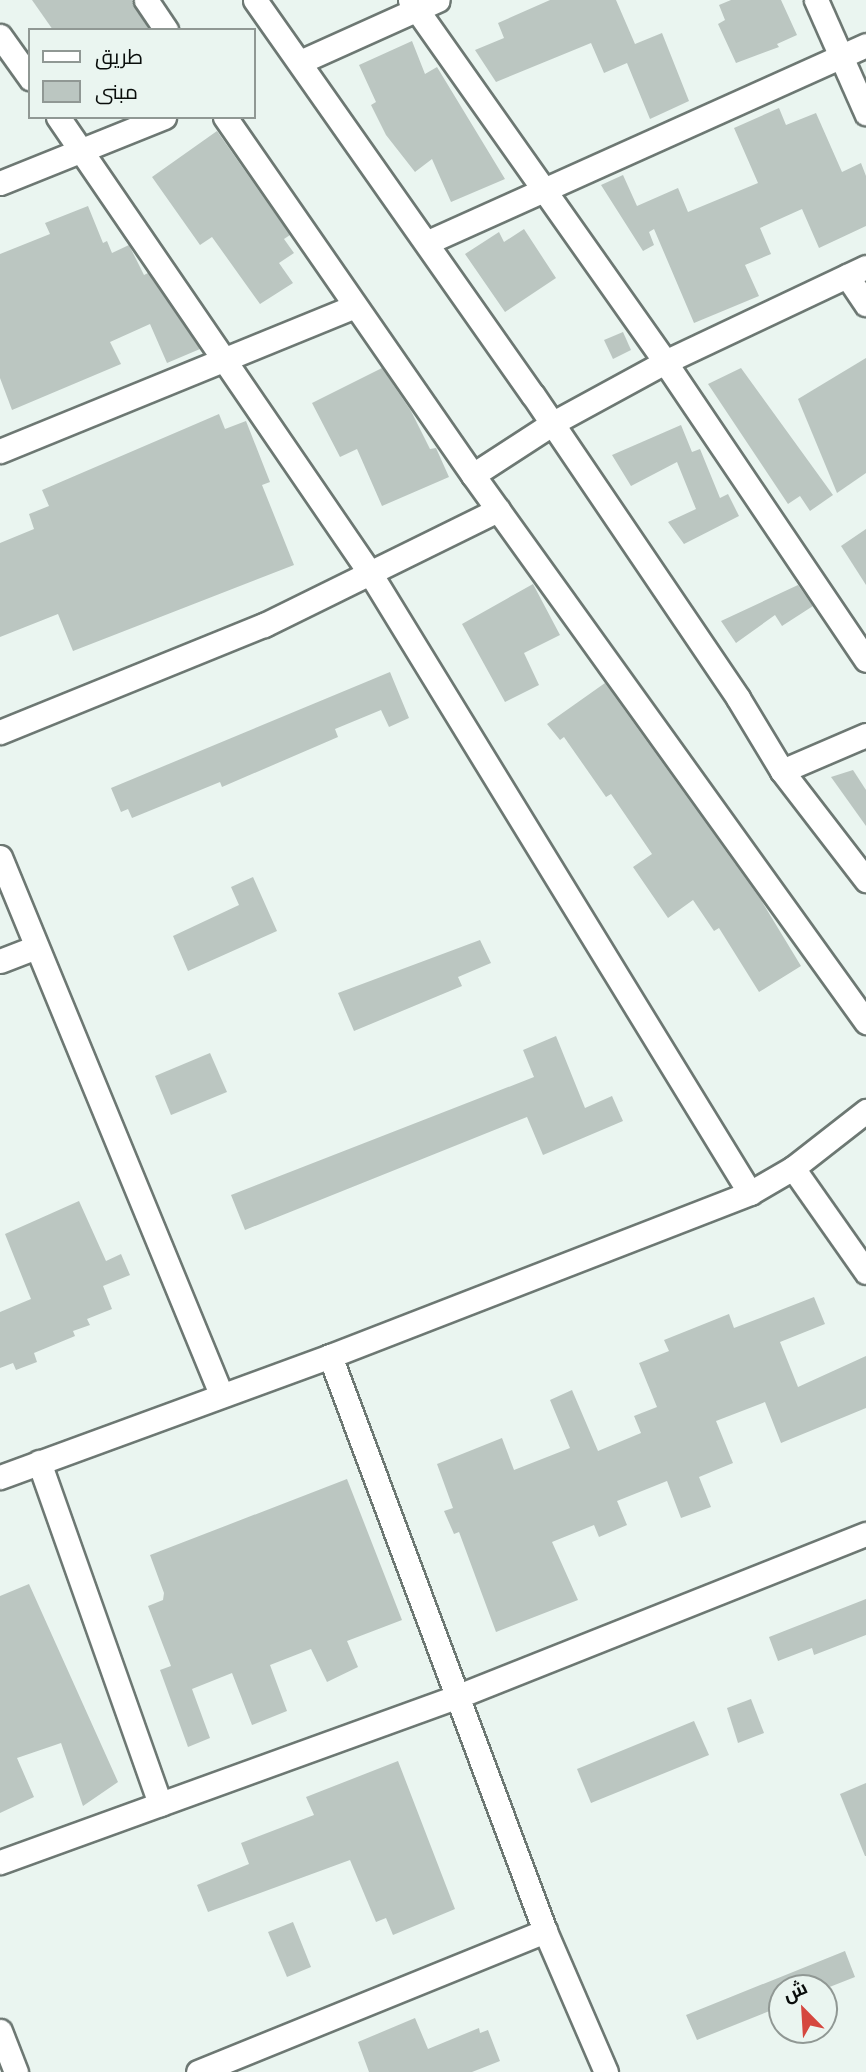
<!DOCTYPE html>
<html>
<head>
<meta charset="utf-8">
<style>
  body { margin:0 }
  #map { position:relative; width:866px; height:2072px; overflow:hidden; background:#eaf5f0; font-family:Helvetica,Cairo,sans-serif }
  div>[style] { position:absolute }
  .building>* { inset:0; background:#bbc6c1 }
  .roads { filter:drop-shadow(2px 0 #6d7873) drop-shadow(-2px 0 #6d7873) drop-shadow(0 2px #6d7873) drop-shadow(0 -2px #6d7873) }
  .street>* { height:23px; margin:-11.5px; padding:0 11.5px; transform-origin:11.5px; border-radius:11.5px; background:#fff }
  span { translate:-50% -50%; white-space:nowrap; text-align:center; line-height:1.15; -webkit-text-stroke:7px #eaf5f0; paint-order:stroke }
  .legend { position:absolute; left:28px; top:28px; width:228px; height:91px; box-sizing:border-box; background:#eaf5f0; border:2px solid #909894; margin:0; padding:9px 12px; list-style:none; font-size:21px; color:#090d0b }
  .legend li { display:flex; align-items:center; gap:14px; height:35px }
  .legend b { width:35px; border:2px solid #909894 }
  .north { position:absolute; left:768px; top:1974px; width:70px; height:70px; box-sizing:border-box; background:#eaf5f0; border:2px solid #909894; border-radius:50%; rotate:336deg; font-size:19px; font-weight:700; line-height:28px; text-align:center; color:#090d0b }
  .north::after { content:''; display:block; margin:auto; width:24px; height:32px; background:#d5473f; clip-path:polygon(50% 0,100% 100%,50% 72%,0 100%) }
</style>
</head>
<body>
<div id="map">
  <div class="building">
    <i style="clip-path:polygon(32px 0,132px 0,149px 30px,53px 30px)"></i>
    <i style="clip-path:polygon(550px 0,616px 0,635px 44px,662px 33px,689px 101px,650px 119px,627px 63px,604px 73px,591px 43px,496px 82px,475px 50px,504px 38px,498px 23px)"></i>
    <i style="clip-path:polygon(731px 0,781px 0,797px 35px,777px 44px,779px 47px,736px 63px,718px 24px,725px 20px,719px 5px)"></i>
    <i style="clip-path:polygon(412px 41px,425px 74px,437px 67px,505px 179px,451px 202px,432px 159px,415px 172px,386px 135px,371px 105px,376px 102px,359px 65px)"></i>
    <i style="clip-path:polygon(779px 108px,786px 125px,816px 113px,842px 172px,861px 163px,866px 176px,866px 226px,819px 248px,802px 209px,760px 228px,771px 254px,745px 265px,759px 296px,694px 323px,654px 229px,649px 232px,654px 245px,643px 251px,601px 185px,623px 175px,637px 206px,678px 188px,688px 212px,758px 183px,734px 128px)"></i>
    <i style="clip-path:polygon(217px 131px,290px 235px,284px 239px,294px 253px,279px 263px,293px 283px,260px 304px,212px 237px,200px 245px,152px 177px)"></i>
    <i style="clip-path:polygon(88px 206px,103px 243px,107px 241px,112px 253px,129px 245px,144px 275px,148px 273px,200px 349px,167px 363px,150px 324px,110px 342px,121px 364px,12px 410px,0 378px,0 254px,50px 234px,45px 223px)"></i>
    <i style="clip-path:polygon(524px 229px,556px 278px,505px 312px,465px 254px,499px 232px,504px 242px)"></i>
    <i style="clip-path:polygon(623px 332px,631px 350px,613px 359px,604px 340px)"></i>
    <i style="clip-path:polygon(866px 358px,866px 473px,837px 493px,798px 399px)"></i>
    <i style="clip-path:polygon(382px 368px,411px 411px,430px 449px,436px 448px,449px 477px,382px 506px,357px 449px,340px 457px,312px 403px)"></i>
    <i style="clip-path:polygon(741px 368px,833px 495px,810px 511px,800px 496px,788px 504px,708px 384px)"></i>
    <i style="clip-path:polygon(219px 414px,225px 429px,246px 421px,270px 482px,262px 485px,294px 565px,73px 651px,58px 614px,0 637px,0 543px,34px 529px,29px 514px,49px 506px,42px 490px)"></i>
    <i style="clip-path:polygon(681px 425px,692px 452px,700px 449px,720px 498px,728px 494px,739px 516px,684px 544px,668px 522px,696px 509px,677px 462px,631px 486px,612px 455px)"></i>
    <i style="clip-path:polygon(866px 529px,866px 585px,841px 546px)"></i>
    <i style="clip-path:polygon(533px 584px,560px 635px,524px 653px,539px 685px,505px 702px,462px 624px)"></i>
    <i style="clip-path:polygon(798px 585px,813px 606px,782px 626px,775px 615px,736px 643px,721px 621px)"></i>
    <i style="clip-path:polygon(390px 672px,409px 718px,389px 727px,381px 710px,335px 729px,338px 737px,222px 787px,220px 782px,132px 818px,128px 809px,121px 812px,111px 788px)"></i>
    <i style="clip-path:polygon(605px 683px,761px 900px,801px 966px,759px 992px,719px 928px,714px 931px,693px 900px,668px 918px,633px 867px,652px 854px,611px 794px,606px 797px,564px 737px,560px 740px,547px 724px)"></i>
    <i style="clip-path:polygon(853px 770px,866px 790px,866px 826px,831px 777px)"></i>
    <i style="clip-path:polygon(253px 877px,277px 931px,188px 971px,173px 936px,239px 905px,231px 887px)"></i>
    <i style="clip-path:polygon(480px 940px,491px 963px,458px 977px,462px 986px,354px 1031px,338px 993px)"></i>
    <i style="clip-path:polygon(556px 1036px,585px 1108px,612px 1096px,623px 1121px,543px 1155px,527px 1117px,245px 1230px,231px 1195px,534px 1077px,523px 1050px)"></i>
    <i style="clip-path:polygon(210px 1053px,227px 1092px,171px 1115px,155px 1076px)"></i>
    <i style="clip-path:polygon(79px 1201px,106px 1261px,121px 1254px,130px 1275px,103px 1286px,112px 1309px,87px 1319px,90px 1325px,73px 1331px,75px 1336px,34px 1353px,37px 1362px,16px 1370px,13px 1363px,0 1368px,0 1312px,31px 1299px,5px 1234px)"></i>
    <i style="clip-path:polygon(814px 1297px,825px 1324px,780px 1342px,798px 1387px,866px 1356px,866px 1408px,781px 1443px,765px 1402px,716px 1421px,733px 1463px,699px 1477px,711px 1507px,681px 1518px,667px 1481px,617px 1501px,627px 1525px,599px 1537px,594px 1525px,552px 1542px,578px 1600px,496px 1632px,459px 1532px,454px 1534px,444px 1511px,453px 1508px,437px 1464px,502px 1438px,514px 1470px,570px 1448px,550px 1400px,572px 1390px,598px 1451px,641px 1433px,634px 1416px,657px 1407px,639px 1363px,669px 1351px,664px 1340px,729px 1314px,734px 1328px)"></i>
    <i style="clip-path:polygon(347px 1479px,402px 1620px,347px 1641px,358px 1667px,327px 1682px,311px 1649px,270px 1665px,287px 1711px,252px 1725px,232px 1673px,192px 1689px,210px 1738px,188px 1747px,160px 1670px,171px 1666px,148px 1606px,163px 1600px,164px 1593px,150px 1555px)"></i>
    <i style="clip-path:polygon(29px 1584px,118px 1782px,83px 1806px,61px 1743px,17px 1758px,34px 1797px,0 1813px,0 1596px)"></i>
    <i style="clip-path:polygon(866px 1599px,866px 1635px,814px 1655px,812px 1648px,778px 1661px,769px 1637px)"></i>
    <i style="clip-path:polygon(751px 1699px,764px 1733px,738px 1743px,727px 1708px)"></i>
    <i style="clip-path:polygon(694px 1721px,709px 1755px,591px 1803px,577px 1769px)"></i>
    <i style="clip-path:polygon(398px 1761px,455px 1909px,393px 1935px,386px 1918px,376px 1922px,350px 1860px,208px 1912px,197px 1885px,249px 1864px,241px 1843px,314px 1815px,306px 1797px)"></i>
    <i style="clip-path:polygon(866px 1783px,866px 1856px,865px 1856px,840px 1794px)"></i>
    <i style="clip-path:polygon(293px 1922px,311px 1967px,287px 1977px,268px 1932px)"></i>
    <i style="clip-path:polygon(845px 1951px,855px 1977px,827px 1988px,782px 1988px,782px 2006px,697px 2040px,686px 2015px)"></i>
    <i style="clip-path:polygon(415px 2018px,428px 2049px,479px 2028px,480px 2033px,488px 2030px,500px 2061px,472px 2072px,369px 2072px,358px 2042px)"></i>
  </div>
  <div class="roads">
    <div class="street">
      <i style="left:146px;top:0;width:36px;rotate:56deg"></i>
      <i style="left:255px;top:0;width:483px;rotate:54.9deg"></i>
      <i style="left:533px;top:395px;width:366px;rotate:55.9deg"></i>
      <i style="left:738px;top:698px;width:85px;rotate:58.9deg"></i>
      <i style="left:782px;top:771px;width:138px;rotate:52.4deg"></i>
      <i style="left:410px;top:0;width:443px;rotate:54.8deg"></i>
      <i style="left:665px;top:362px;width:359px;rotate:56deg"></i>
      <i style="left:816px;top:0;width:124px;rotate:66.1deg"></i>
      <i style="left:0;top:36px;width:52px;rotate:54.5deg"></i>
      <i style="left:300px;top:62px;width:151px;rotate:-24.2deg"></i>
      <i style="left:58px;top:117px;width:553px;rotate:55.62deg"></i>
      <i style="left:370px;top:573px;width:727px;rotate:58.5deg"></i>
      <i style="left:225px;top:117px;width:436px;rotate:55.3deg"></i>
      <i style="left:473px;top:475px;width:674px;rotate:54.3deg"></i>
      <i style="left:0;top:183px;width:177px;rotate:-21.9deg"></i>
      <i style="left:428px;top:242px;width:480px;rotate:-24.2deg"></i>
      <i style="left:847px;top:276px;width:34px;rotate:56deg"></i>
      <i style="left:0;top:451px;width:383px;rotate:-22.2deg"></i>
      <i style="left:473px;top:475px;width:95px;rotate:-33deg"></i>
      <i style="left:553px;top:423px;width:128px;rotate:-28.6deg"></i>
      <i style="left:665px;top:362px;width:222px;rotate:-25.3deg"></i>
      <i style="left:0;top:732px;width:285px;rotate:-22.1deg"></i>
      <i style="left:264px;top:625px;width:261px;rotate:-26.2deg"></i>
      <i style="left:782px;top:771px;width:91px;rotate:-23.2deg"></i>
      <i style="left:0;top:857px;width:581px;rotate:67.63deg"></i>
      <i style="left:0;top:961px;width:36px;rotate:-21deg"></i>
      <i style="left:793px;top:1168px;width:127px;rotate:54.9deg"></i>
      <i style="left:330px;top:1356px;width:614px;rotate:69.5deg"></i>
      <i style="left:545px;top:1931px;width:154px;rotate:66.6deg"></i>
      <i style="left:39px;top:1462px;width:363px;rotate:70.5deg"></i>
      <i style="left:0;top:1477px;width:351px;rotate:-20.1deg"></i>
      <i style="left:330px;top:1356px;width:451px;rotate:-21.2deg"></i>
      <i style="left:750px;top:1193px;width:50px;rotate:-30.2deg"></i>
      <i style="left:793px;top:1168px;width:93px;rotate:-38deg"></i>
      <i style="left:0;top:1862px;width:485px;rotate:-19.9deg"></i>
      <i style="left:456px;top:1697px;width:441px;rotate:-21.7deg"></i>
      <i style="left:0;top:2031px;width:44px;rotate:68.7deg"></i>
      <i style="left:198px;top:2072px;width:375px;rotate:-22.1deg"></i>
    </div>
  </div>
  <ul class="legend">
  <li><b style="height:9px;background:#fff"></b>طريق</li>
  <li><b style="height:19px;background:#bbc6c1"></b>مبنى</li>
  </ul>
  <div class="north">ش</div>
</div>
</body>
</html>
